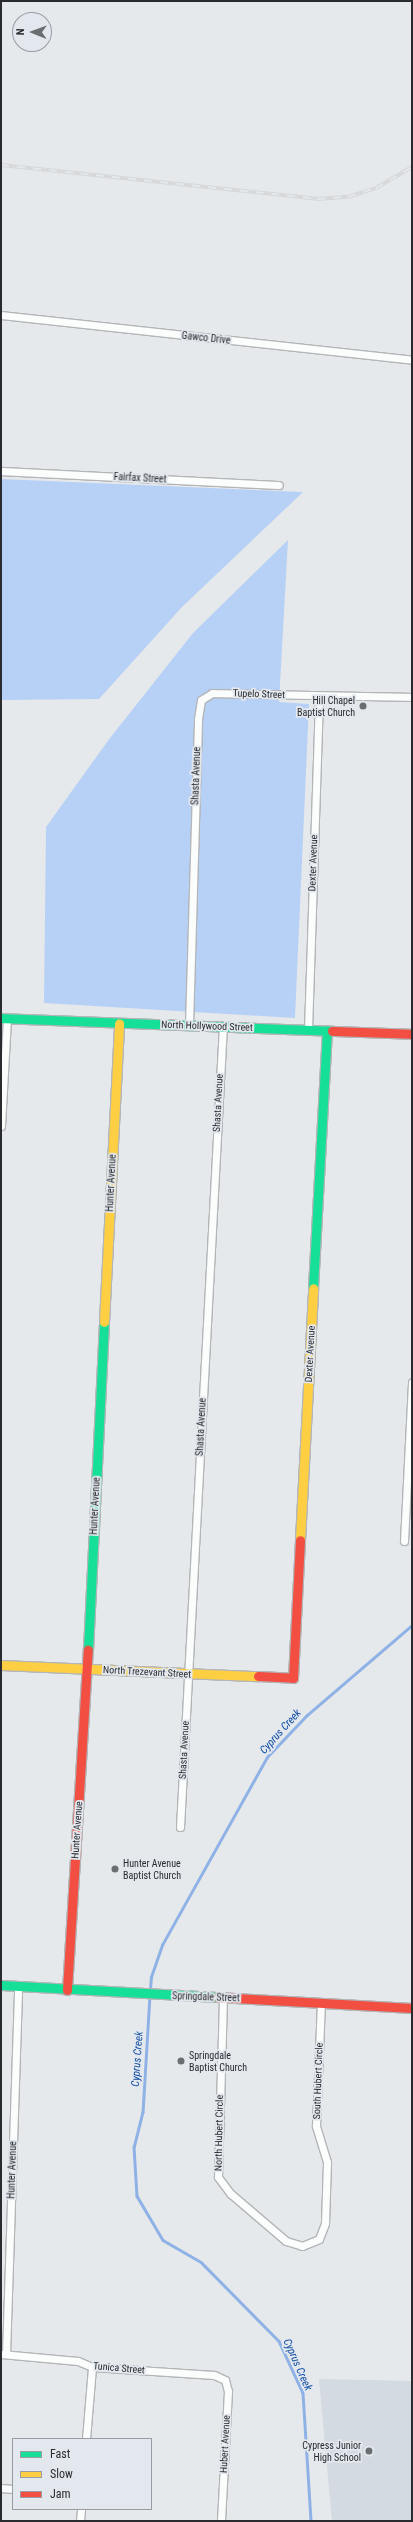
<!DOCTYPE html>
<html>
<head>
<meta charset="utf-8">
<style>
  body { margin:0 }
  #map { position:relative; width:413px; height:2522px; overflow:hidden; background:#e6e9ec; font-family:"Roboto Condensed",sans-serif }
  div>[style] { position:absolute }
  .built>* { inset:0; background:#d3dae2 }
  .green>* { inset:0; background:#b7d0f5 }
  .stream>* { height:2.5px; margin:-1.25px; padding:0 1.25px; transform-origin:1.25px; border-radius:1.25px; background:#8fb2e6 }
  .roads { filter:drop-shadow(1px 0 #b3b5b7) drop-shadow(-1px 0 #b3b5b7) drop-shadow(0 1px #b3b5b7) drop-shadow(0 -1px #b3b5b7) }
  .street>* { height:7px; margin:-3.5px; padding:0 3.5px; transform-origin:3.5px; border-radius:3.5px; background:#fbfcfc }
  .fast>* { height:9px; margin:-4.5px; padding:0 4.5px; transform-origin:4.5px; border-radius:4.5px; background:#16e098 }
  .slow>* { height:9px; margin:-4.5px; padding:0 4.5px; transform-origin:4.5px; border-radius:4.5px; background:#ffcf43 }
  .jam>* { height:9px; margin:-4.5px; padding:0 4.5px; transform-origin:4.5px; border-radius:4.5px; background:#f24e42 }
  .rail>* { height:4px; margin-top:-2px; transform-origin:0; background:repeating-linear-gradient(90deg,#e3e8ef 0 8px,#d6d7d8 0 16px); box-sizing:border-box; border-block:1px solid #d6d7d8 }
  .dots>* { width:11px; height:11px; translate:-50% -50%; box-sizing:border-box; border:2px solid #e3e8ef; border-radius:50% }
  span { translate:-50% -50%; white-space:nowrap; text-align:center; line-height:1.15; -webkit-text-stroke:3.5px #e3e8ef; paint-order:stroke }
  .street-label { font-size:10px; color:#292b2e }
  .poi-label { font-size:10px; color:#292b2e }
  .right { translate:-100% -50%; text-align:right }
  .left { translate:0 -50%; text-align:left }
  .water-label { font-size:11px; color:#104ca1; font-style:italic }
  .frame { position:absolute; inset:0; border:2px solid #292b2e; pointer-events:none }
  .legend { position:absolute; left:12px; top:2438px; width:140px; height:72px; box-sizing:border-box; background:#e3e8ef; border:1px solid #999ca2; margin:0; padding:5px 7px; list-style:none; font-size:12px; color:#292b2e }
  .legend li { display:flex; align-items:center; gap:8px; height:20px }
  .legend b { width:20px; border:1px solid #999ca2 }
  .north { position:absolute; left:12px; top:12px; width:40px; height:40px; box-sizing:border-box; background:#e3e8ef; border:1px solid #999ca2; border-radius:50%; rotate:271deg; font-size:11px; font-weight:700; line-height:16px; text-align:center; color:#292b2e }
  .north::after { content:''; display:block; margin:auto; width:14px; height:18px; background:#6b6e70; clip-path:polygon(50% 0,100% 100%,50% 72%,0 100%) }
</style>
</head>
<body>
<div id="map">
  <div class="built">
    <i style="clip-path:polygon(319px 2379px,412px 2381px,412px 2521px,332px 2521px)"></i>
  </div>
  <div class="green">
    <i style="clip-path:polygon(1px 479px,303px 492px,182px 607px,99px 699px,1px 700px)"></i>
    <i style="clip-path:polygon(288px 540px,279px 702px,309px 704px,295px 1018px,44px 1003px,46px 827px,110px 738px,193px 633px)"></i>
  </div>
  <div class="stream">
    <i style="left:150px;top:1990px;width:13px;rotate:-86deg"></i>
    <i style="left:151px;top:1977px;width:34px;rotate:-71deg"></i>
    <i style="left:162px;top:1945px;width:215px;rotate:-60.8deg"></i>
    <i style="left:267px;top:1757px;width:57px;rotate:-46.4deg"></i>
    <i style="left:306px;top:1716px;width:140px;rotate:-40.6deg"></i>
    <i style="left:150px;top:1995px;width:117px;rotate:93.4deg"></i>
    <i style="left:143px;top:2112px;width:36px;rotate:104deg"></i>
    <i style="left:134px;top:2147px;width:49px;rotate:86.5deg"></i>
    <i style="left:137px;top:2196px;width:51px;rotate:59.4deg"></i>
    <i style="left:163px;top:2240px;width:44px;rotate:30.1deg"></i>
    <i style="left:201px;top:2262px;width:111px;rotate:45.4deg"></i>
    <i style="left:279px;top:2341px;width:57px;rotate:65.2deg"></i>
    <i style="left:303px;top:2393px;width:128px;rotate:86.4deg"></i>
  </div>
  <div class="roads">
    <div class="street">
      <i style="left:1px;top:315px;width:413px;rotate:6.2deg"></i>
      <i style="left:1px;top:471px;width:278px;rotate:2.9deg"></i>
      <i style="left:189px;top:1025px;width:306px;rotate:-88.3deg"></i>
      <i style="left:198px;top:719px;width:19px;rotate:-81deg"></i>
      <i style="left:201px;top:700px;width:13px;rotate:-32deg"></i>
      <i style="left:212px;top:693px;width:200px;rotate:1.1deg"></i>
      <i style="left:308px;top:1030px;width:334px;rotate:-88.1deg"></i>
      <i style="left:1px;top:1126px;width:108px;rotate:-86.8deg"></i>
      <i style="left:404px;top:1541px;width:159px;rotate:-87.1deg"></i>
      <i style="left:180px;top:1827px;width:802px;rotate:-86.93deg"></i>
      <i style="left:223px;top:1998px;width:179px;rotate:91.6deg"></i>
      <i style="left:218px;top:2177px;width:21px;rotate:53deg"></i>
      <i style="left:231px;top:2194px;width:72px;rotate:40.5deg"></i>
      <i style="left:286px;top:2241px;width:17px;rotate:17deg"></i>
      <i style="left:302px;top:2246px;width:18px;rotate:-22deg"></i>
      <i style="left:319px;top:2239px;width:17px;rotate:-69deg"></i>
      <i style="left:325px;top:2223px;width:61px;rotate:-88.1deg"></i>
      <i style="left:327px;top:2162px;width:38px;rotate:-107deg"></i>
      <i style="left:316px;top:2126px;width:124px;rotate:-87.7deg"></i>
      <i style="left:1px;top:2354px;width:77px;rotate:5.2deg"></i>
      <i style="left:78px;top:2361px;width:15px;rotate:23deg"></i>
      <i style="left:92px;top:2367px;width:122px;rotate:3.8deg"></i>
      <i style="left:214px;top:2375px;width:12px;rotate:24deg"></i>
      <i style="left:225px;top:2380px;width:11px;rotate:75deg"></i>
      <i style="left:228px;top:2391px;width:130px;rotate:93.1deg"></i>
      <i style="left:6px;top:2354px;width:368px;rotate:-88.1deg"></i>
      <i style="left:86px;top:2439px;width:72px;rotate:-85.2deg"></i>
      <i style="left:1px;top:2488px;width:12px;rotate:5deg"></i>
      <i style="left:80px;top:2521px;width:12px;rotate:-85deg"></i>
    </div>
    <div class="fast">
      <i style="left:1px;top:1018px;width:331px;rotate:2.2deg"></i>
      <i style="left:313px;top:1288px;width:258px;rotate:-86.9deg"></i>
      <i style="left:88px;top:1650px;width:328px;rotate:-87.2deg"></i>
      <i style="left:1px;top:1985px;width:216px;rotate:3.2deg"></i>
    </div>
    <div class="slow">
      <i style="left:104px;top:1322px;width:299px;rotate:-87.1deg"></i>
      <i style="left:300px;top:1540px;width:252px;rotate:-87deg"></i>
      <i style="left:1px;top:1665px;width:257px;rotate:2.5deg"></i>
    </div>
    <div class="jam">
      <i style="left:332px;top:1031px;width:80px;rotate:2.1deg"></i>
      <i style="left:258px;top:1676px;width:35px;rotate:3deg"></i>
      <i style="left:293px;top:1678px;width:138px;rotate:-87.1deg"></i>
      <i style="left:67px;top:1990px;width:341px;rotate:-86.5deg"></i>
      <i style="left:217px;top:1997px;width:195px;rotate:3.2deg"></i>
    </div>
  </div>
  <div class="rail">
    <i style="left:1px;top:165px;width:318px;rotate:6.1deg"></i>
    <i style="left:317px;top:199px;width:31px;rotate:-4deg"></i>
    <i style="left:348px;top:197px;width:29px;rotate:-18deg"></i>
    <i style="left:376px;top:188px;width:42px;rotate:-30.3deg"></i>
  </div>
  <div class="dots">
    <i style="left:363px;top:706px;background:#6b6e70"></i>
    <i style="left:115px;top:1869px;background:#6b6e70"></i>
    <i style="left:181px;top:2061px;background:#6b6e70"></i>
    <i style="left:369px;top:2451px;background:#6b6e70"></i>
  </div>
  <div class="street-label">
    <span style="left:206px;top:338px;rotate:6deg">Gawco Drive</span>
    <span style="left:140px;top:478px;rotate:3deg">Fairfax Street</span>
    <span style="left:259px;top:694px;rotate:2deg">Tupelo Street</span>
    <span style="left:196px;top:776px;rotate:-88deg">Shasta Avenue</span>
    <span style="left:313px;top:863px;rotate:-88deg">Dexter Avenue</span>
    <span style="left:207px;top:1026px;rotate:2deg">North Hollywood Street</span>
    <span style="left:218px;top:1103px;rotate:-87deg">Shasta Avenue</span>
    <span style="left:111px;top:1183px;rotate:-87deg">Hunter Avenue</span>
    <span style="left:310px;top:1354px;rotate:-87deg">Dexter Avenue</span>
    <span style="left:201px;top:1427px;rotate:-87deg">Shasta Avenue</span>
    <span style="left:95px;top:1506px;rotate:-87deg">Hunter Avenue</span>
    <span style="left:147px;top:1672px;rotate:3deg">North Trezevant Street</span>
    <span style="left:184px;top:1750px;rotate:-87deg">Shasta Avenue</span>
    <span style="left:77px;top:1830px;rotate:-86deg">Hunter Avenue</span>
    <span style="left:206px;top:1997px;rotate:2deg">Springdale Street</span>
    <span style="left:318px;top:2081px;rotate:-88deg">South Hubert Circle</span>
    <span style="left:219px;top:2133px;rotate:-89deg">North Hubert Circle</span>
    <span style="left:12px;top:2170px;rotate:-88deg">Hunter Avenue</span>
    <span style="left:119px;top:2368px;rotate:5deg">Tunica Street</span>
    <span style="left:225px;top:2444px;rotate:-87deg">Hubert Avenue</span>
  </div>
  <div class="poi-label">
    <span class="right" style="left:355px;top:706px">Hill Chapel<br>Baptist Church</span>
    <span class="left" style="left:123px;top:1869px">Hunter Avenue<br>Baptist Church</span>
    <span class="left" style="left:189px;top:2061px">Springdale<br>Baptist Church</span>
    <span class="right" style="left:361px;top:2451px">Cypress Junior<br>High School</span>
  </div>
  <div class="water-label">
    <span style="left:281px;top:1732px;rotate:-48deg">Cyprus Creek</span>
    <span style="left:138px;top:2059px;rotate:-86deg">Cyprus Creek</span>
    <span style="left:297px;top:2365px;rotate:66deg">Cyprus Creek</span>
  </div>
  <div class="frame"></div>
  <ul class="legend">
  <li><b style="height:5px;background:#16e098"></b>Fast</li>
  <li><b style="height:5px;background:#ffcf43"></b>Slow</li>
  <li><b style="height:5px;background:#f24e42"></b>Jam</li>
  </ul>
  <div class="north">N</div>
</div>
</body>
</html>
